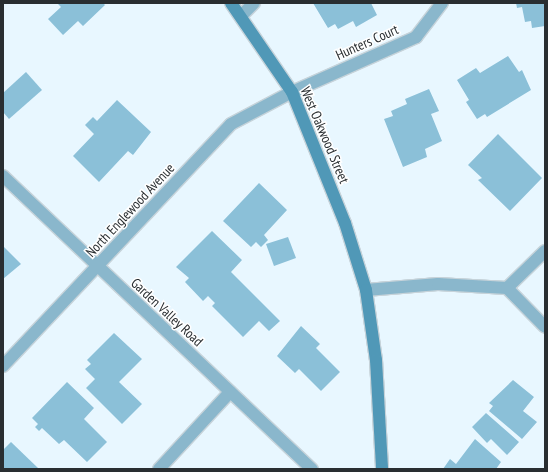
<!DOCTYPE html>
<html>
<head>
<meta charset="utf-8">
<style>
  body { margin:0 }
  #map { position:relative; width:548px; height:472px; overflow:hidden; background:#e8f7ff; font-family:"PT Sans Narrow",sans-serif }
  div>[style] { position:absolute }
  .building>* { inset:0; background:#8bc0d8 }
  .roads { filter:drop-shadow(1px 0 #c6d3da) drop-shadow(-1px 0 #c6d3da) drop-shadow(0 1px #c6d3da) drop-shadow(0 -1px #c6d3da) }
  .lane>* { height:12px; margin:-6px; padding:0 6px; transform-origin:6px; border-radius:6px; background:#8ab7cc }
  .street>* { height:12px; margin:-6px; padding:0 6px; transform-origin:6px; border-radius:6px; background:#8ab7cc }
  .secondary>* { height:12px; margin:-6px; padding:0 6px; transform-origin:6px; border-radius:6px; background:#5098b7 }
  span { translate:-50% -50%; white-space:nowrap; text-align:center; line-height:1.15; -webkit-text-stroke:3px #fff; paint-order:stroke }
  .street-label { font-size:14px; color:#292e31 }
  .frame { position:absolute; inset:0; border:4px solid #292e31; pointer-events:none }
</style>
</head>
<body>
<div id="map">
  <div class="building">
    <i style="clip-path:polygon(57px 3px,103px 3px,105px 5px,83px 26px,78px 21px,63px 35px,48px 19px,61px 7px)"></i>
    <i style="clip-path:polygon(313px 3px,371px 3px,377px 15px,356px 27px,353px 21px,338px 29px,335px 24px,328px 28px)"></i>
    <i style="clip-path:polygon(516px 3px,545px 3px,545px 26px,532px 28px,531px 21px,525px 22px,522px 7px,517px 8px)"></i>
    <i style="clip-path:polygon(508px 56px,519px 72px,522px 70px,531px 90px,487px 117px,485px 114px,477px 119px,466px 102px,469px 100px,457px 80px,476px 68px,480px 73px)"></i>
    <i style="clip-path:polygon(26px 72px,42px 90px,9px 119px,3px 112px,3px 93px)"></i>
    <i style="clip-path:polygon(429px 89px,439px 111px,431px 114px,442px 141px,425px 149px,427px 157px,403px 167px,384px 119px,393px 116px,391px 111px,407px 104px,405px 99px)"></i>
    <i style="clip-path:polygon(117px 100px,151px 132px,133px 155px,128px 151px,99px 182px,73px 156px,94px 134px,85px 125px,93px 117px,97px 121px)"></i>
    <i style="clip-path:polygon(498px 134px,542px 178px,510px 211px,478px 180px,482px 178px,468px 165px)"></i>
    <i style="clip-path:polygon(259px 183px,287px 210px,264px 235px,268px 240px,261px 247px,256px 242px,251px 247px,223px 221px)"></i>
    <i style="clip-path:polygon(212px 231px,242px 260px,231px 272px,280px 321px,269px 331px,259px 321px,243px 337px,212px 306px,215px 303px,208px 296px,203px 301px,185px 282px,189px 278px,176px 267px)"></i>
    <i style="clip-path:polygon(288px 237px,296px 258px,274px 266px,266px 244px)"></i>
    <i style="clip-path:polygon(3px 246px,21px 264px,3px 279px)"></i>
    <i style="clip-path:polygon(301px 326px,320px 344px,316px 348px,340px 372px,321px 391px,299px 369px,295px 373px,277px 356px)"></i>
    <i style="clip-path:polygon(114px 333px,142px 359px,119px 382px,142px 404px,122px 424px,86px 388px,95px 379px,85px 369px,91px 364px,87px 360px)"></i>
    <i style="clip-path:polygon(513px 380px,534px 397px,523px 411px,537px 422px,522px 439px,489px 411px,493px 406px,489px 403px)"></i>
    <i style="clip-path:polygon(67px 382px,94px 408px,84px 419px,107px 442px,87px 462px,64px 440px,59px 444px,42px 428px,39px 431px,35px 427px,38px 424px,32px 418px)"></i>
    <i style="clip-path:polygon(486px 413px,519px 442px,507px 455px,491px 439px,487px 443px,472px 427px)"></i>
    <i style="clip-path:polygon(475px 439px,501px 462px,496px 469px,443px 469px,450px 459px,456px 464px)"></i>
    <i style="clip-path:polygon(11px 442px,38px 468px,37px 469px,3px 469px,3px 450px)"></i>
  </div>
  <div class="roads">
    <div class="lane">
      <i style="left:241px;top:16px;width:18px;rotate:-45deg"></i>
      <i style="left:159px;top:469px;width:105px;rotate:-47.3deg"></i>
    </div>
    <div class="street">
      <i style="left:3px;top:176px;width:426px;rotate:43.5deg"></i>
      <i style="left:507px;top:288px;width:53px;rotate:-44.2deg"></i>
      <i style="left:366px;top:290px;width:72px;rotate:-4.8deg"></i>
      <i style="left:438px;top:284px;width:69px;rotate:3.3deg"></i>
      <i style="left:507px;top:288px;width:54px;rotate:45.7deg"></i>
      <i style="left:3px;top:366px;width:332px;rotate:-46.7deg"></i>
      <i style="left:231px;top:124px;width:69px;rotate:-27.7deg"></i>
      <i style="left:292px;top:92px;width:136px;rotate:-23.9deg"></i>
      <i style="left:416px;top:37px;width:43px;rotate:-52.6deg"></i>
    </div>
    <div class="secondary">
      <i style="left:231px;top:3px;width:108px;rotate:55.6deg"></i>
      <i style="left:292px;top:92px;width:141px;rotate:68deg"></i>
      <i style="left:345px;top:223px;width:70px;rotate:72.6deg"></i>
      <i style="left:366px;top:290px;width:71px;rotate:81.9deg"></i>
      <i style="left:376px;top:360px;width:109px;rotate:86.8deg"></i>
    </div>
  </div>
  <div class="street-label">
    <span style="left:367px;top:42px;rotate:-24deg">Hunters Court</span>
    <span style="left:325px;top:135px;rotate:67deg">West Oakwood Street</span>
    <span style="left:130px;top:210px;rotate:-47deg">North Englewood Avenue</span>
    <span style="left:167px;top:312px;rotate:43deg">Garden Valley Road</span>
  </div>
  <div class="frame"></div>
</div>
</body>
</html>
